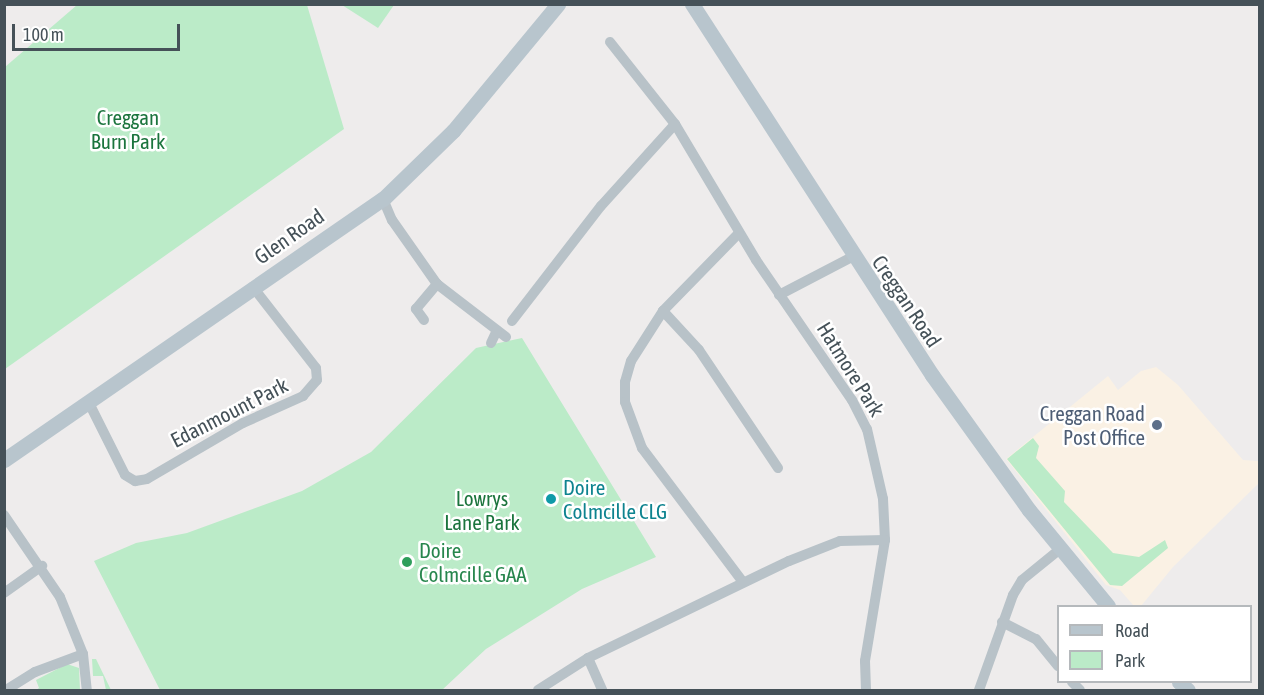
<!DOCTYPE html>
<html>
<head>
<meta charset="utf-8">
<style>
  body { margin:0 }
  #map { position:relative; width:1264px; height:695px; overflow:hidden; background:#eeecec; font-family:"Asap Condensed",sans-serif }
  div>[style] { position:absolute }
  .commercial>* { inset:0; background:#faf1e4 }
  .green>* { inset:0; background:#bbebc8 }
  .street>* { height:10px; margin:-5px; padding:0 5px; transform-origin:5px; border-radius:5px; background:#b8c2c8 }
  .secondary>* { height:15px; margin:-7.5px; padding:0 7.5px; transform-origin:7.5px; border-radius:7.5px; background:#b8c5cd }
  .dots>* { width:16px; height:16px; translate:-50% -50%; box-sizing:border-box; border:3px solid #fff; border-radius:50% }
  span { translate:-50% -50%; white-space:nowrap; text-align:center; line-height:1.15; -webkit-text-stroke:5px #fff; paint-order:stroke }
  .park-label { font-size:21px; color:#1b743d }
  .street-label { font-size:21px; color:#455158 }
  .service-label { font-size:21px; color:#4e5e75 }
  .right { translate:-100% -50%; text-align:right }
  .culture-label { font-size:21px; color:#0d838f }
  .left { translate:0 -50%; text-align:left }
  .leisure-label { font-size:21px; color:#27864d }
  .frame { position:absolute; inset:0; border:6px solid #455158; pointer-events:none }
  .legend { position:absolute; left:1057px; top:605px; width:195px; height:78px; box-sizing:border-box; background:#fff; border:2px solid #b5b9bc; margin:0; padding:8px 10px; list-style:none; font-size:18px; color:#455158 }
  .legend li { display:flex; align-items:center; gap:12px; height:30px }
  .legend b { width:30px; border:2px solid #b5b9bc }
  .scale { position:absolute; left:12px; top:24px; width:168px; height:27px; box-sizing:border-box; border:3px solid #455158; border-top:0; padding-left:8px; font-size:18px; line-height:21px; white-space:nowrap; color:#455158; -webkit-text-stroke:4px #fff; paint-order:stroke }
</style>
</head>
<body>
<div id="map">
  <div class="commercial">
    <i style="clip-path:polygon(1156px 367px,1178px 385px,1243px 460px,1259px 461px,1259px 483px,1173px 567px,1141px 606px,1134px 606px,1120px 590px,1106px 585px,1006px 459px,1108px 376px,1118px 390px,1141px 371px)"></i>
  </div>
  <div class="green">
    <i style="clip-path:polygon(77px 5px,307px 5px,344px 129px,5px 369px,5px 67px)"></i>
    <i style="clip-path:polygon(342px 5px,394px 5px,378px 28px)"></i>
    <i style="clip-path:polygon(522px 338px,656px 557px,582px 589px,486px 649px,442px 690px,160px 690px,94px 561px,136px 543px,187px 533px,302px 491px,371px 452px,476px 348px)"></i>
    <i style="clip-path:polygon(1033px 438px,1039px 446px,1036px 458px,1065px 491px,1064px 502px,1113px 553px,1139px 557px,1165px 540px,1168px 548px,1122px 586px,1110px 585px,1007px 459px)"></i>
    <i style="clip-path:polygon(92px 659px,96px 659px,111px 690px,106px 690px,103px 676px,93px 676px)"></i>
    <i style="clip-path:polygon(67px 664px,79px 668px,80px 690px,36px 690px,39px 688px,36px 680px)"></i>
  </div>
  <div class="street">
    <i style="left:610px;top:42px;width:105px;rotate:51.6deg"></i>
    <i style="left:675px;top:124px;width:158px;rotate:59.2deg"></i>
    <i style="left:756px;top:260px;width:170px;rotate:55.6deg"></i>
    <i style="left:852px;top:400px;width:33px;rotate:63deg"></i>
    <i style="left:867px;top:429px;width:72px;rotate:77.1deg"></i>
    <i style="left:883px;top:499px;width:41px;rotate:87.2deg"></i>
    <i style="left:885px;top:540px;width:123px;rotate:99.4deg"></i>
    <i style="left:865px;top:661px;width:29px;rotate:88deg"></i>
    <i style="left:383px;top:199px;width:23px;rotate:67deg"></i>
    <i style="left:392px;top:220px;width:78px;rotate:54.9deg"></i>
    <i style="left:437px;top:284px;width:87px;rotate:37.5deg"></i>
    <i style="left:739px;top:233px;width:109px;rotate:134.3deg"></i>
    <i style="left:663px;top:311px;width:59px;rotate:122.6deg"></i>
    <i style="left:631px;top:361px;width:22px;rotate:106deg"></i>
    <i style="left:625px;top:382px;width:20px;rotate:90deg"></i>
    <i style="left:625px;top:402px;width:49px;rotate:69.7deg"></i>
    <i style="left:642px;top:448px;width:168px;rotate:53deg"></i>
    <i style="left:779px;top:295px;width:82px;rotate:-27.5deg"></i>
    <i style="left:663px;top:311px;width:53px;rotate:47.3deg"></i>
    <i style="left:699px;top:350px;width:142px;rotate:56.2deg"></i>
    <i style="left:424px;top:320px;width:14px;rotate:-126deg"></i>
    <i style="left:416px;top:309px;width:33px;rotate:-50deg"></i>
    <i style="left:512px;top:321px;width:145px;rotate:-52.3deg"></i>
    <i style="left:601px;top:206px;width:110px;rotate:-47.9deg"></i>
    <i style="left:491px;top:343px;width:14px;rotate:-65deg"></i>
    <i style="left:89px;top:403px;width:80px;rotate:63.4deg"></i>
    <i style="left:125px;top:475px;width:12px;rotate:31deg"></i>
    <i style="left:135px;top:481px;width:12px;rotate:-9deg"></i>
    <i style="left:147px;top:479px;width:111px;rotate:-30.3deg"></i>
    <i style="left:243px;top:423px;width:66px;rotate:-24.2deg"></i>
    <i style="left:303px;top:396px;width:21px;rotate:-49deg"></i>
    <i style="left:317px;top:380px;width:12px;rotate:-95deg"></i>
    <i style="left:316px;top:368px;width:103px;rotate:-127.9deg"></i>
    <i style="left:4px;top:515px;width:99px;rotate:55.7deg"></i>
    <i style="left:60px;top:597px;width:61px;rotate:68deg"></i>
    <i style="left:83px;top:654px;width:36px;rotate:84deg"></i>
    <i style="left:4px;top:593px;width:47px;rotate:-35.4deg"></i>
    <i style="left:1002px;top:622px;width:38px;rotate:27deg"></i>
    <i style="left:1036px;top:639px;width:35px;rotate:51deg"></i>
    <i style="left:588px;top:658px;width:35px;rotate:66deg"></i>
    <i style="left:1072px;top:682px;width:11px;rotate:45deg"></i>
    <i style="left:6px;top:690px;width:34px;rotate:-32deg"></i>
    <i style="left:35px;top:672px;width:51px;rotate:-20.6deg"></i>
    <i style="left:538px;top:690px;width:59px;rotate:-32.6deg"></i>
    <i style="left:588px;top:658px;width:223px;rotate:-25.8deg"></i>
    <i style="left:789px;top:561px;width:55px;rotate:-21.4deg"></i>
    <i style="left:840px;top:541px;width:45px;rotate:-1.3deg"></i>
    <i style="left:979px;top:690px;width:101px;rotate:-70.3deg"></i>
    <i style="left:1013px;top:595px;width:17px;rotate:-59deg"></i>
    <i style="left:1022px;top:580px;width:49px;rotate:-39.2deg"></i>
  </div>
  <div class="secondary">
    <i style="left:692px;top:4px;width:442px;rotate:57.1deg"></i>
    <i style="left:932px;top:375px;width:166px;rotate:54.3deg"></i>
    <i style="left:1029px;top:510px;width:124px;rotate:50.5deg"></i>
    <i style="left:4px;top:460px;width:460px;rotate:-34.6deg"></i>
    <i style="left:383px;top:199px;width:98px;rotate:-44.2deg"></i>
    <i style="left:453px;top:131px;width:165px;rotate:-50.4deg"></i>
    <i style="left:1179px;top:682px;width:12px;rotate:42deg"></i>
  </div>
  <div class="dots">
    <i style="left:1157px;top:425px;background:#5c6f8a"></i>
    <i style="left:551px;top:499px;background:#0f9aa8"></i>
    <i style="left:407px;top:562px;background:#2e9e5b"></i>
  </div>
  <div class="park-label">
    <span style="left:128px;top:129px">Creggan<br>Burn Park</span>
    <span style="left:482px;top:510px">Lowrys<br>Lane Park</span>
  </div>
  <div class="street-label">
    <span style="left:289px;top:236px;rotate:-35deg">Glen Road</span>
    <span style="left:907px;top:301px;rotate:56deg">Creggan Road</span>
    <span style="left:851px;top:369px;rotate:58deg">Hatmore Park</span>
    <span style="left:229px;top:412px;rotate:-27deg">Edanmount Park</span>
  </div>
  <div class="service-label">
    <span class="right" style="left:1145px;top:425px">Creggan Road<br>Post Office</span>
  </div>
  <div class="culture-label">
    <span class="left" style="left:563px;top:499px">Doire<br>Colmcille CLG</span>
  </div>
  <div class="leisure-label">
    <span class="left" style="left:419px;top:562px">Doire<br>Colmcille GAA</span>
  </div>
  <div class="frame"></div>
  <ul class="legend">
  <li><b style="height:8px;background:#b8c5cd"></b>Road</li>
  <li><b style="height:16px;background:#bbebc8"></b>Park</li>
  </ul>
  <div class="scale">100 m</div>
</div>
</body>
</html>
